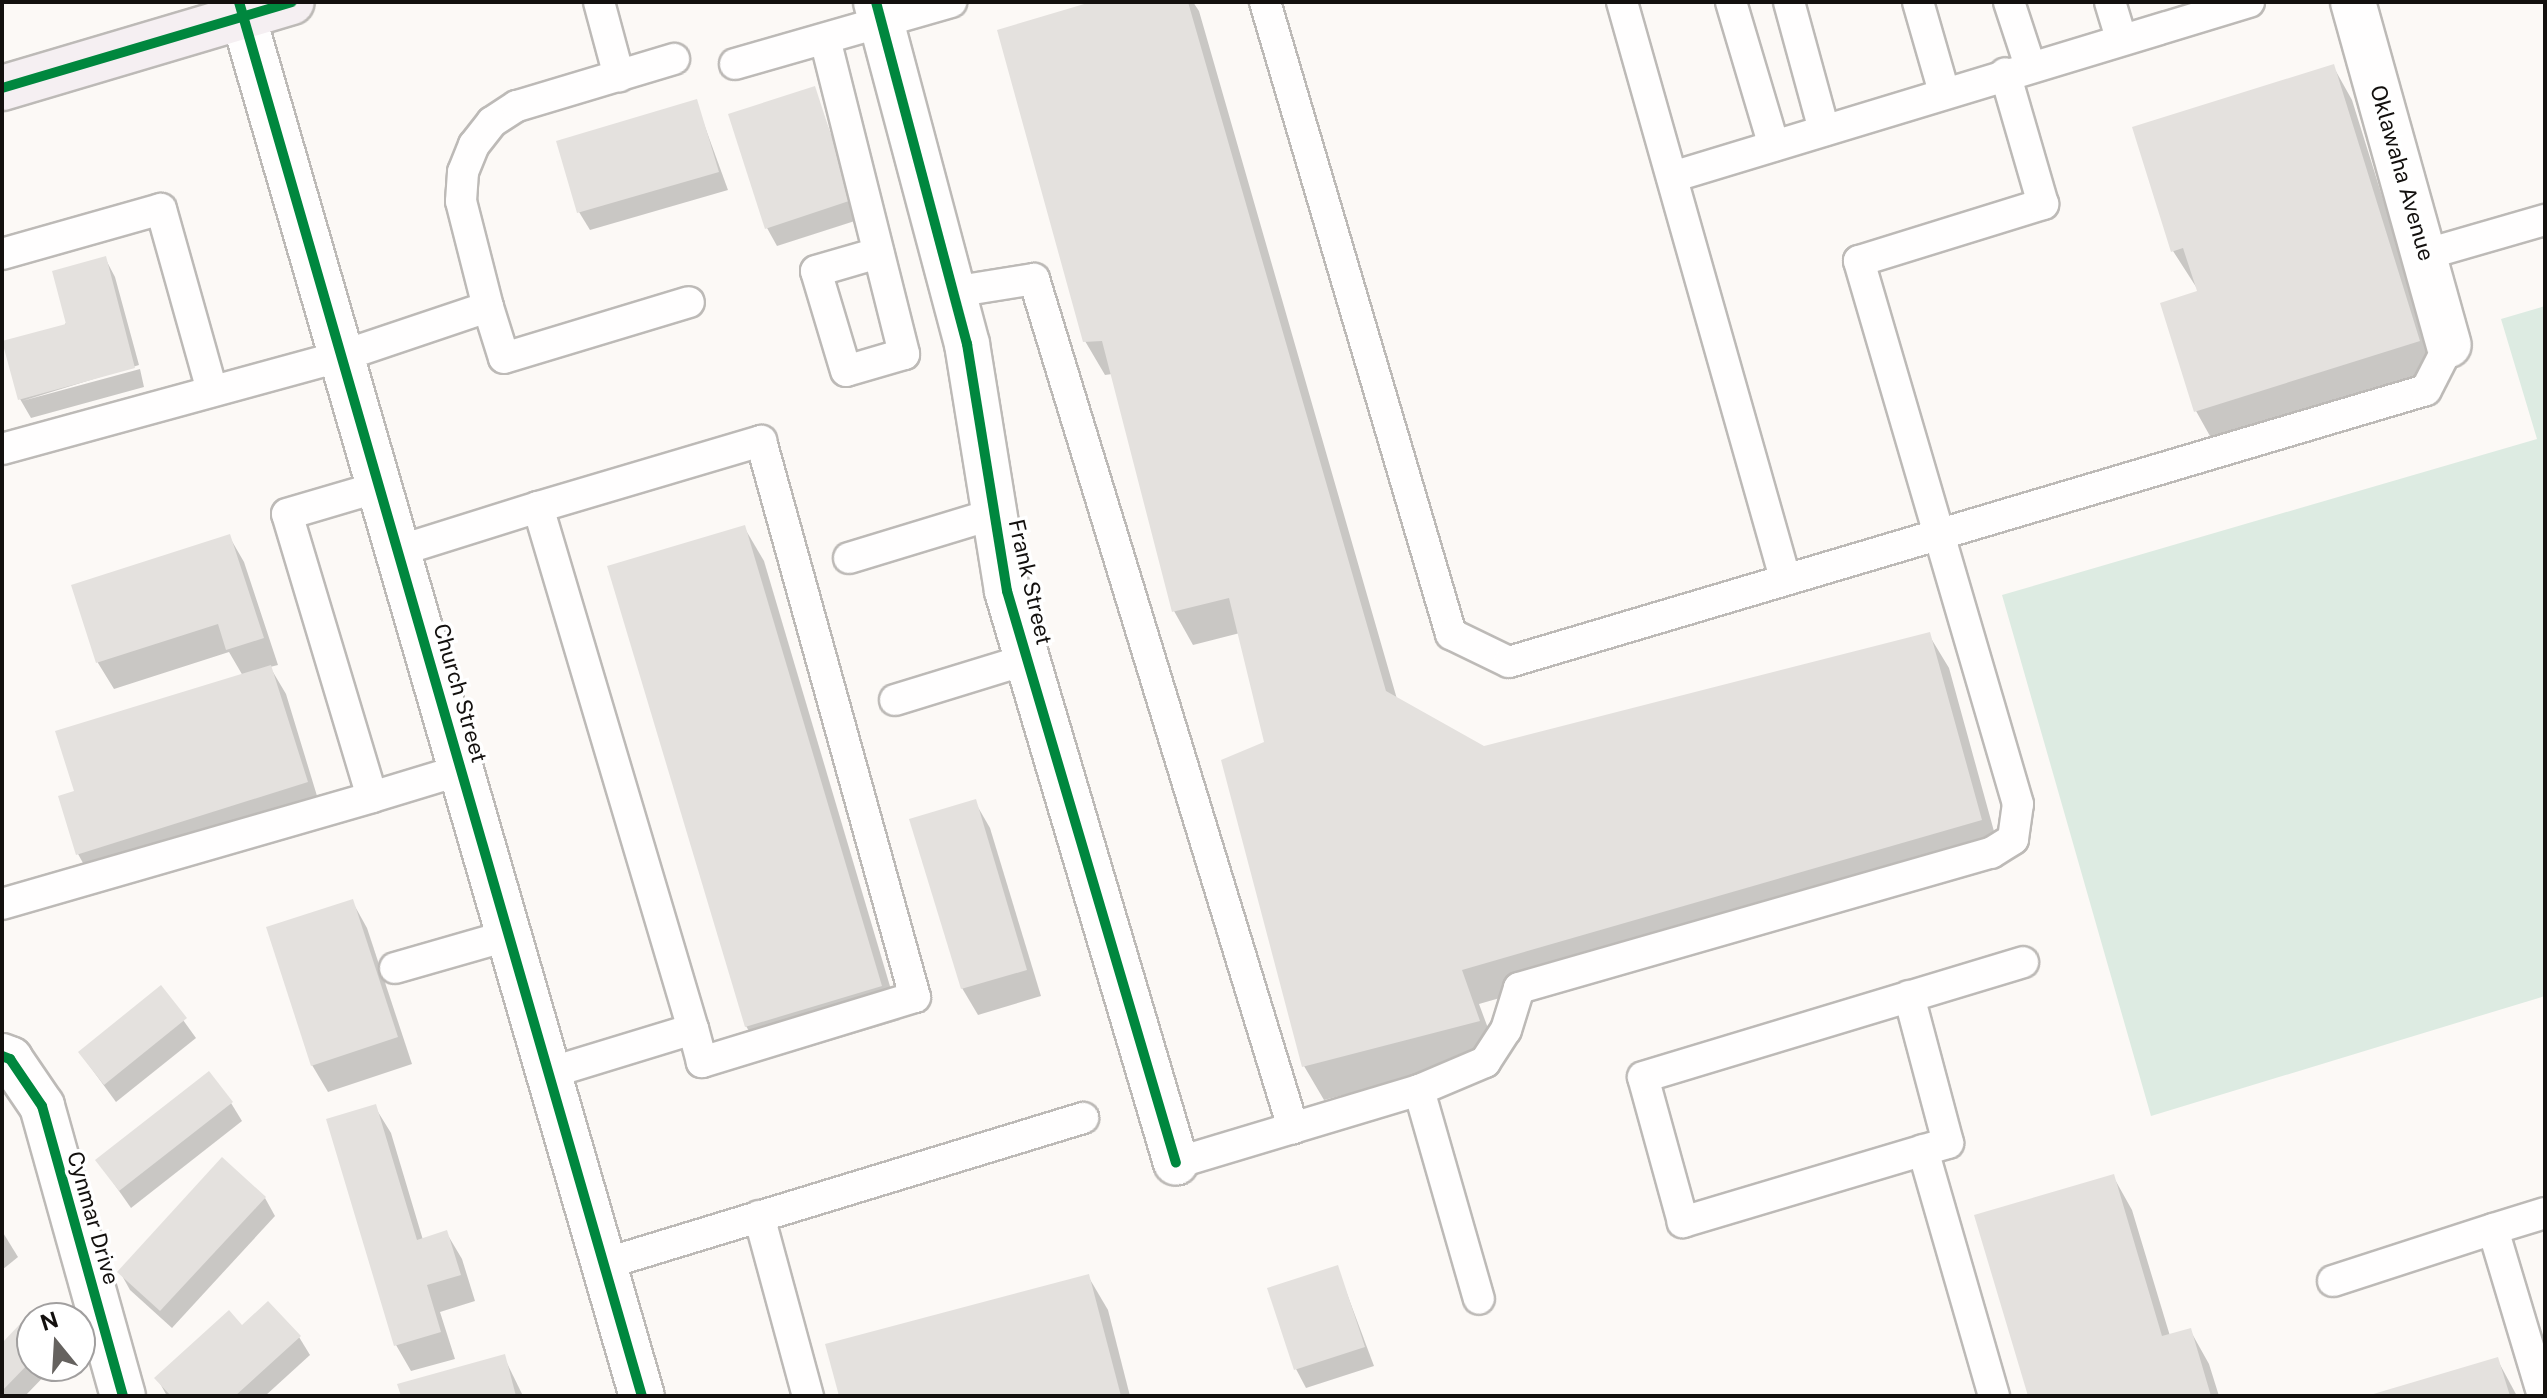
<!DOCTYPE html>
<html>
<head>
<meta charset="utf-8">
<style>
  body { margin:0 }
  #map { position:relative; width:2547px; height:1398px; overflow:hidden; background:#fcf9f6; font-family:"Public Sans",sans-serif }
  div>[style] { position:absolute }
  .green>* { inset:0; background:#ddebe2 }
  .shadow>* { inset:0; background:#0003 }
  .building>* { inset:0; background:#e4e1de }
  .roads { filter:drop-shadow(2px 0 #bdbab7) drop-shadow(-2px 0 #bdbab7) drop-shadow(0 2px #bdbab7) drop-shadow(0 -2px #bdbab7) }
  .service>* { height:30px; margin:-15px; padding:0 15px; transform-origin:15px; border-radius:15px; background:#fffefe }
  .minor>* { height:44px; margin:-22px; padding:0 22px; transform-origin:22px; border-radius:22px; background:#fffefe }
  .tertiary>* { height:44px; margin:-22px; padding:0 22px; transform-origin:22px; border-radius:22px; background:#fffefe }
  .primary>* { height:44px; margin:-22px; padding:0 22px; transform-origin:22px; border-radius:22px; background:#f5eff2 }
  .cycleway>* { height:10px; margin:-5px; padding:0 5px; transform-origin:5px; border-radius:5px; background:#00873e }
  span { translate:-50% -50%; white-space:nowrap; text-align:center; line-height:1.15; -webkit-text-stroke:7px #fff; paint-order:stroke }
  .street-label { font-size:22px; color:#13100e }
  .frame { position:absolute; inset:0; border:4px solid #13100e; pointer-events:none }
  .north { position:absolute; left:16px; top:1302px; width:80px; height:80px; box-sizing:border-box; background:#fff; border:2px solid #a19f9f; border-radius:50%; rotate:342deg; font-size:22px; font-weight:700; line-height:32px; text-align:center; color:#13100e }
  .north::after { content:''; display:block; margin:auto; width:28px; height:36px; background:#65625f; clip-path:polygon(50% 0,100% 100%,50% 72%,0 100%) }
</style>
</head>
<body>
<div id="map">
  <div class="green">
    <i style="clip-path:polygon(2545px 306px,2545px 996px,2151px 1116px,2002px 595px,2537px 439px,2501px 319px)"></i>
  </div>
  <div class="shadow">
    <i style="clip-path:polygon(1098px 2px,1193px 2px,1199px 11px,1397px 699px,1484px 749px,1929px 635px,1949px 668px,2000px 853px,1479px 1004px,1498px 1055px,1324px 1100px,1304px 1066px,1266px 743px,1240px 633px,1193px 645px,1174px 611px,1112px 374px,1105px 375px,1085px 341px)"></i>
    <i style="clip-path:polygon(2333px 66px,2352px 100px,2438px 375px,2215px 445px,2196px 411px,2200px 293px,2173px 251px)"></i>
    <i style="clip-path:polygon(814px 88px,861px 219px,777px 246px,767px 228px)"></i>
    <i style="clip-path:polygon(696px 102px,728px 190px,590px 230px,579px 212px)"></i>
    <i style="clip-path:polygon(105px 258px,115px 277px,139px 365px,22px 401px,140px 369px,144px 387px,31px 418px,20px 399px)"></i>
    <i style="clip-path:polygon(744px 527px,764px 561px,900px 1020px,766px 1060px,746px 1026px)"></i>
    <i style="clip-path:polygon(229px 536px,244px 562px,278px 665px,270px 667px,286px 694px,321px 809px,93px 881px,78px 854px,77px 792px,243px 676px,229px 652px,114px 689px,98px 663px,73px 586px)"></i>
    <i style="clip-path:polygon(975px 802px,990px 828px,1041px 996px,978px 1015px,962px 988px)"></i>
    <i style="clip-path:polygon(352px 901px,367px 928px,412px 1064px,328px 1092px,312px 1065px)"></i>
    <i style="clip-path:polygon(160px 988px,196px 1038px,116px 1102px,80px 1053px)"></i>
    <i style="clip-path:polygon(231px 1103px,242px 1121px,131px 1208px,98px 1161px)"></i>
    <i style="clip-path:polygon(375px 1107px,391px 1133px,423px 1240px,446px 1232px,462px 1259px,475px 1301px,440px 1312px,455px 1359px,411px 1371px,396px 1345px)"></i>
    <i style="clip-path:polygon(2113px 1176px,2132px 1210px,2170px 1336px,2190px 1330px,2209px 1364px,2219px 1396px,2030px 1396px)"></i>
    <i style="clip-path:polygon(265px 1198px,275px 1216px,172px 1328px,130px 1290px,120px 1272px)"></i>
    <i style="clip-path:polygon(2px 1231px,18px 1257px,2px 1270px)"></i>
    <i style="clip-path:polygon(1337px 1267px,1374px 1366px,1306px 1388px,1296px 1369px)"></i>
    <i style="clip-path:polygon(1088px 1276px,1108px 1310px,1130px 1396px,841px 1396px)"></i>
    <i style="clip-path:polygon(242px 1328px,299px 1337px,310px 1355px,265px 1396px,167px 1396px,157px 1378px)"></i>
    <i style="clip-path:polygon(32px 1336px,32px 1366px,54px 1366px,25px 1396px,2px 1396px,2px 1346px)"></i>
    <i style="clip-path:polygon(504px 1357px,523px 1396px,403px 1396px)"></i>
    <i style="clip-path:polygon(2497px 1359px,2517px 1396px,2375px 1396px)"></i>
  </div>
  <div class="building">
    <i style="clip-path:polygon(1091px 2px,1188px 2px,1386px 691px,1484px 746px,1930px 632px,1982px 820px,1462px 970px,1480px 1021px,1302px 1067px,1221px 760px,1264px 742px,1229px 598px,1172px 612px,1102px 341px,1083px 342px,997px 30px)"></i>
    <i style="clip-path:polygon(2334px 64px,2420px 341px,2194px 412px,2160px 303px,2197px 291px,2183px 248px,2171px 252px,2132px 127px)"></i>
    <i style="clip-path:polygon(815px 86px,852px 200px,765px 229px,728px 114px)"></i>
    <i style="clip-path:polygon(697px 99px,719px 172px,577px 213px,556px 141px)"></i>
    <i style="clip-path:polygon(106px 256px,135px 368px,18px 400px,2px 341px,66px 324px,52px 271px)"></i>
    <i style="clip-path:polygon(745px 525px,882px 986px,745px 1027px,607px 566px)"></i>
    <i style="clip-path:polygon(230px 534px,264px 638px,226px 650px,218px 624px,96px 663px,71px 585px)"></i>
    <i style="clip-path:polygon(271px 665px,308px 782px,76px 855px,58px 796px,74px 791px,55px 731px)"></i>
    <i style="clip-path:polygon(976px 799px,1027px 970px,961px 989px,909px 819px)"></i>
    <i style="clip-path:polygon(353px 899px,398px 1037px,311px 1066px,266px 927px)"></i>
    <i style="clip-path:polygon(161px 985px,187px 1018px,104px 1085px,78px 1052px)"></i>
    <i style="clip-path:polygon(209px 1071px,233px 1102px,119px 1191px,95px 1160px)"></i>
    <i style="clip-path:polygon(376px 1104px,417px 1240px,447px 1230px,461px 1275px,427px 1285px,441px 1332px,394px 1346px,326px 1119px)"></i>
    <i style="clip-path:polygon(222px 1157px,266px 1197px,160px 1311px,117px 1272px)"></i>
    <i style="clip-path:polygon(2114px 1174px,2162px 1336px,2191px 1328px,2211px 1396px,2028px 1396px,1974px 1215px)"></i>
    <i style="clip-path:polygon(1338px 1265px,1365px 1347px,1294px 1370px,1267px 1288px)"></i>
    <i style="clip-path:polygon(1089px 1274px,1121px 1396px,839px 1396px,825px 1344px)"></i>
    <i style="clip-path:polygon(268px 1301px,301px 1336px,235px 1396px,171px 1396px,154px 1378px,229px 1310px,242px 1325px)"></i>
    <i style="clip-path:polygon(21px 1323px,32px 1333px,32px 1360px,2px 1391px,2px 1343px)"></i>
    <i style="clip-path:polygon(505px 1354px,516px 1396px,401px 1396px,397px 1384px)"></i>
    <i style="clip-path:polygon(2498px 1357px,2510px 1396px,2371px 1396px,2370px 1395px)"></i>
  </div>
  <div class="roads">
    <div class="service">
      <i style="left:599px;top:2px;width:77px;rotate:74.9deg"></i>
      <i style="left:1265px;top:2px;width:659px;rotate:73.6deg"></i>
      <i style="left:1451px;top:634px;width:64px;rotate:25.8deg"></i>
      <i style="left:1509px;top:662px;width:956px;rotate:-16.52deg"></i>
      <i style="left:2426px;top:390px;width:51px;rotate:-62.9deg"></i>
      <i style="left:1622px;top:2px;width:599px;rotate:74.2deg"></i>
      <i style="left:1731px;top:2px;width:150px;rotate:73.4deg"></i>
      <i style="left:1789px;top:2px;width:133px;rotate:74.7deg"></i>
      <i style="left:1918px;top:2px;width:94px;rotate:73.9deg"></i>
      <i style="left:2009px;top:2px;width:67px;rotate:71.8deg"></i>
      <i style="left:2110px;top:2px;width:39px;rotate:73deg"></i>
      <i style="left:825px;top:39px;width:325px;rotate:75.9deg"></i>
      <i style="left:904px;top:354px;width:60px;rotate:163.7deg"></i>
      <i style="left:846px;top:371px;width:104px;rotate:-106.7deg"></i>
      <i style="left:816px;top:271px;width:65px;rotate:-16.2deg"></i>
      <i style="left:735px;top:64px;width:225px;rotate:-16deg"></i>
      <i style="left:1672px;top:177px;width:603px;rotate:-16.87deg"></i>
      <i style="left:2px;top:254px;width:165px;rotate:-15.8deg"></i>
      <i style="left:161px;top:209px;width:189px;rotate:74.3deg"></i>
      <i style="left:2427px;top:254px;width:123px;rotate:-16.1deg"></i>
      <i style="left:953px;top:292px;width:82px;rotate:-9.1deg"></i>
      <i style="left:1034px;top:279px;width:888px;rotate:73.03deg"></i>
      <i style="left:488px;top:307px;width:109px;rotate:-104.3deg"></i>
      <i style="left:461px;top:201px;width:29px;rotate:-86deg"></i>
      <i style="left:463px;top:172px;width:29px;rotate:-68deg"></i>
      <i style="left:474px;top:145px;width:29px;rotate:-52deg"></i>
      <i style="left:492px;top:122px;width:30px;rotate:-33deg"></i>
      <i style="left:517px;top:106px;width:164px;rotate:-16.7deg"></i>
      <i style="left:2px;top:449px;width:352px;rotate:-15.3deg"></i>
      <i style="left:342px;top:356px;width:154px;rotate:-18.6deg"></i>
      <i style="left:488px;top:307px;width:53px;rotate:72.6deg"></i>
      <i style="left:504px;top:358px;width:193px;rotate:-16.8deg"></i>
      <i style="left:538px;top:507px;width:233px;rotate:-16.5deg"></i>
      <i style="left:761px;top:441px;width:577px;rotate:74.52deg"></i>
      <i style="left:915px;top:997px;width:223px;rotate:163deg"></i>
      <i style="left:702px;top:1062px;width:34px;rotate:-105deg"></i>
      <i style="left:398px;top:551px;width:147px;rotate:-17.4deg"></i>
      <i style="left:538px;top:507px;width:545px;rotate:73.46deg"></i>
      <i style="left:693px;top:1029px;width:151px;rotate:163deg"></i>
      <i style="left:849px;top:558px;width:152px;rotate:-16.9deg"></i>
      <i style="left:895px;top:700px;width:139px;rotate:-17.1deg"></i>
      <i style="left:372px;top:797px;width:93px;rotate:-16.9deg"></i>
      <i style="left:2px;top:904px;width:385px;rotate:-16.1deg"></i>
      <i style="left:372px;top:797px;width:295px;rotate:-106.7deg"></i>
      <i style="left:287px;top:514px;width:96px;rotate:-16.4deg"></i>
      <i style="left:395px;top:968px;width:120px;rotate:-16deg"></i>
      <i style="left:1909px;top:996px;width:152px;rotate:75.1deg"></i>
      <i style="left:1948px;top:1143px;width:277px;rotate:163.4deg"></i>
      <i style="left:1683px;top:1222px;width:150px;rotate:-105.4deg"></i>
      <i style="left:1643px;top:1077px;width:397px;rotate:-16.8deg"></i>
      <i style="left:1419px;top:1090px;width:217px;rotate:74deg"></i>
      <i style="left:1923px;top:1150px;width:256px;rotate:73.9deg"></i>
      <i style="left:1176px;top:1163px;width:254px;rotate:-16.7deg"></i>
      <i style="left:1419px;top:1090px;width:72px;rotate:-23deg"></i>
      <i style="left:1485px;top:1062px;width:38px;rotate:-57deg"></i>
      <i style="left:1506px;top:1030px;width:44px;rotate:-72.8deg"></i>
      <i style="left:1519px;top:988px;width:491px;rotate:-16deg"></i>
      <i style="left:1991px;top:853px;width:26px;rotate:-32deg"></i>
      <i style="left:2013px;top:839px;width:35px;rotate:-82deg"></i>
      <i style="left:2018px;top:804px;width:566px;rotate:-106.32deg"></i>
      <i style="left:1859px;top:261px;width:193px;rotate:-17.2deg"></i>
      <i style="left:2043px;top:204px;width:136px;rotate:-106.2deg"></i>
      <i style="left:759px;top:1216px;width:187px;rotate:74.8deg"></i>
      <i style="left:604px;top:1264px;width:501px;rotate:-16.95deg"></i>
      <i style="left:2333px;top:1281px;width:168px;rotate:-18deg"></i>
      <i style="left:2543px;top:1396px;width:174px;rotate:-106.7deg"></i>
      <i style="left:2493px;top:1229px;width:54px;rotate:-17.1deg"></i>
    </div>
    <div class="minor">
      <i style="left:876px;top:2px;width:354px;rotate:75.1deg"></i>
      <i style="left:967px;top:344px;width:250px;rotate:80.8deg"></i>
      <i style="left:1007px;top:591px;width:596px;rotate:73.54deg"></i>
      <i style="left:2353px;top:2px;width:356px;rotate:74.4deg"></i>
      <i style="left:2px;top:1056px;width:9px;rotate:21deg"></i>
      <i style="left:10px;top:1059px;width:57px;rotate:55.8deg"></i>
      <i style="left:42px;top:1106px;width:301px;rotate:74.4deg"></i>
    </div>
    <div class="tertiary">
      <i style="left:239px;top:2px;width:1451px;rotate:73.88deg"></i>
    </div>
    <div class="primary">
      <i style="left:2px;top:88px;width:302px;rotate:-16.5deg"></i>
    </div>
  </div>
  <div class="cycleway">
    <i style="left:239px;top:2px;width:1451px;rotate:73.88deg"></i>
    <i style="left:876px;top:2px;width:354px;rotate:75.1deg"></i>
    <i style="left:967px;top:344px;width:250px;rotate:80.8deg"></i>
    <i style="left:1007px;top:591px;width:596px;rotate:73.54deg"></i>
    <i style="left:2px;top:88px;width:302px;rotate:-16.5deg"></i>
    <i style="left:2px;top:1056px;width:9px;rotate:21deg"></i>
    <i style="left:10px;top:1059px;width:57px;rotate:55.8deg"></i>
    <i style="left:42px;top:1106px;width:301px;rotate:74.4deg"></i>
  </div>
  <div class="street-label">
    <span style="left:2402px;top:173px;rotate:74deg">Oklawaha Avenue</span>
    <span style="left:1030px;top:582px;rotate:77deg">Frank Street</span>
    <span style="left:460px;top:693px;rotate:74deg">Church Street</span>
    <span style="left:93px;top:1218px;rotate:74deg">Cynmar Drive</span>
  </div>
  <div class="frame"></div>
  <div class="north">N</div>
</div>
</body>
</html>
